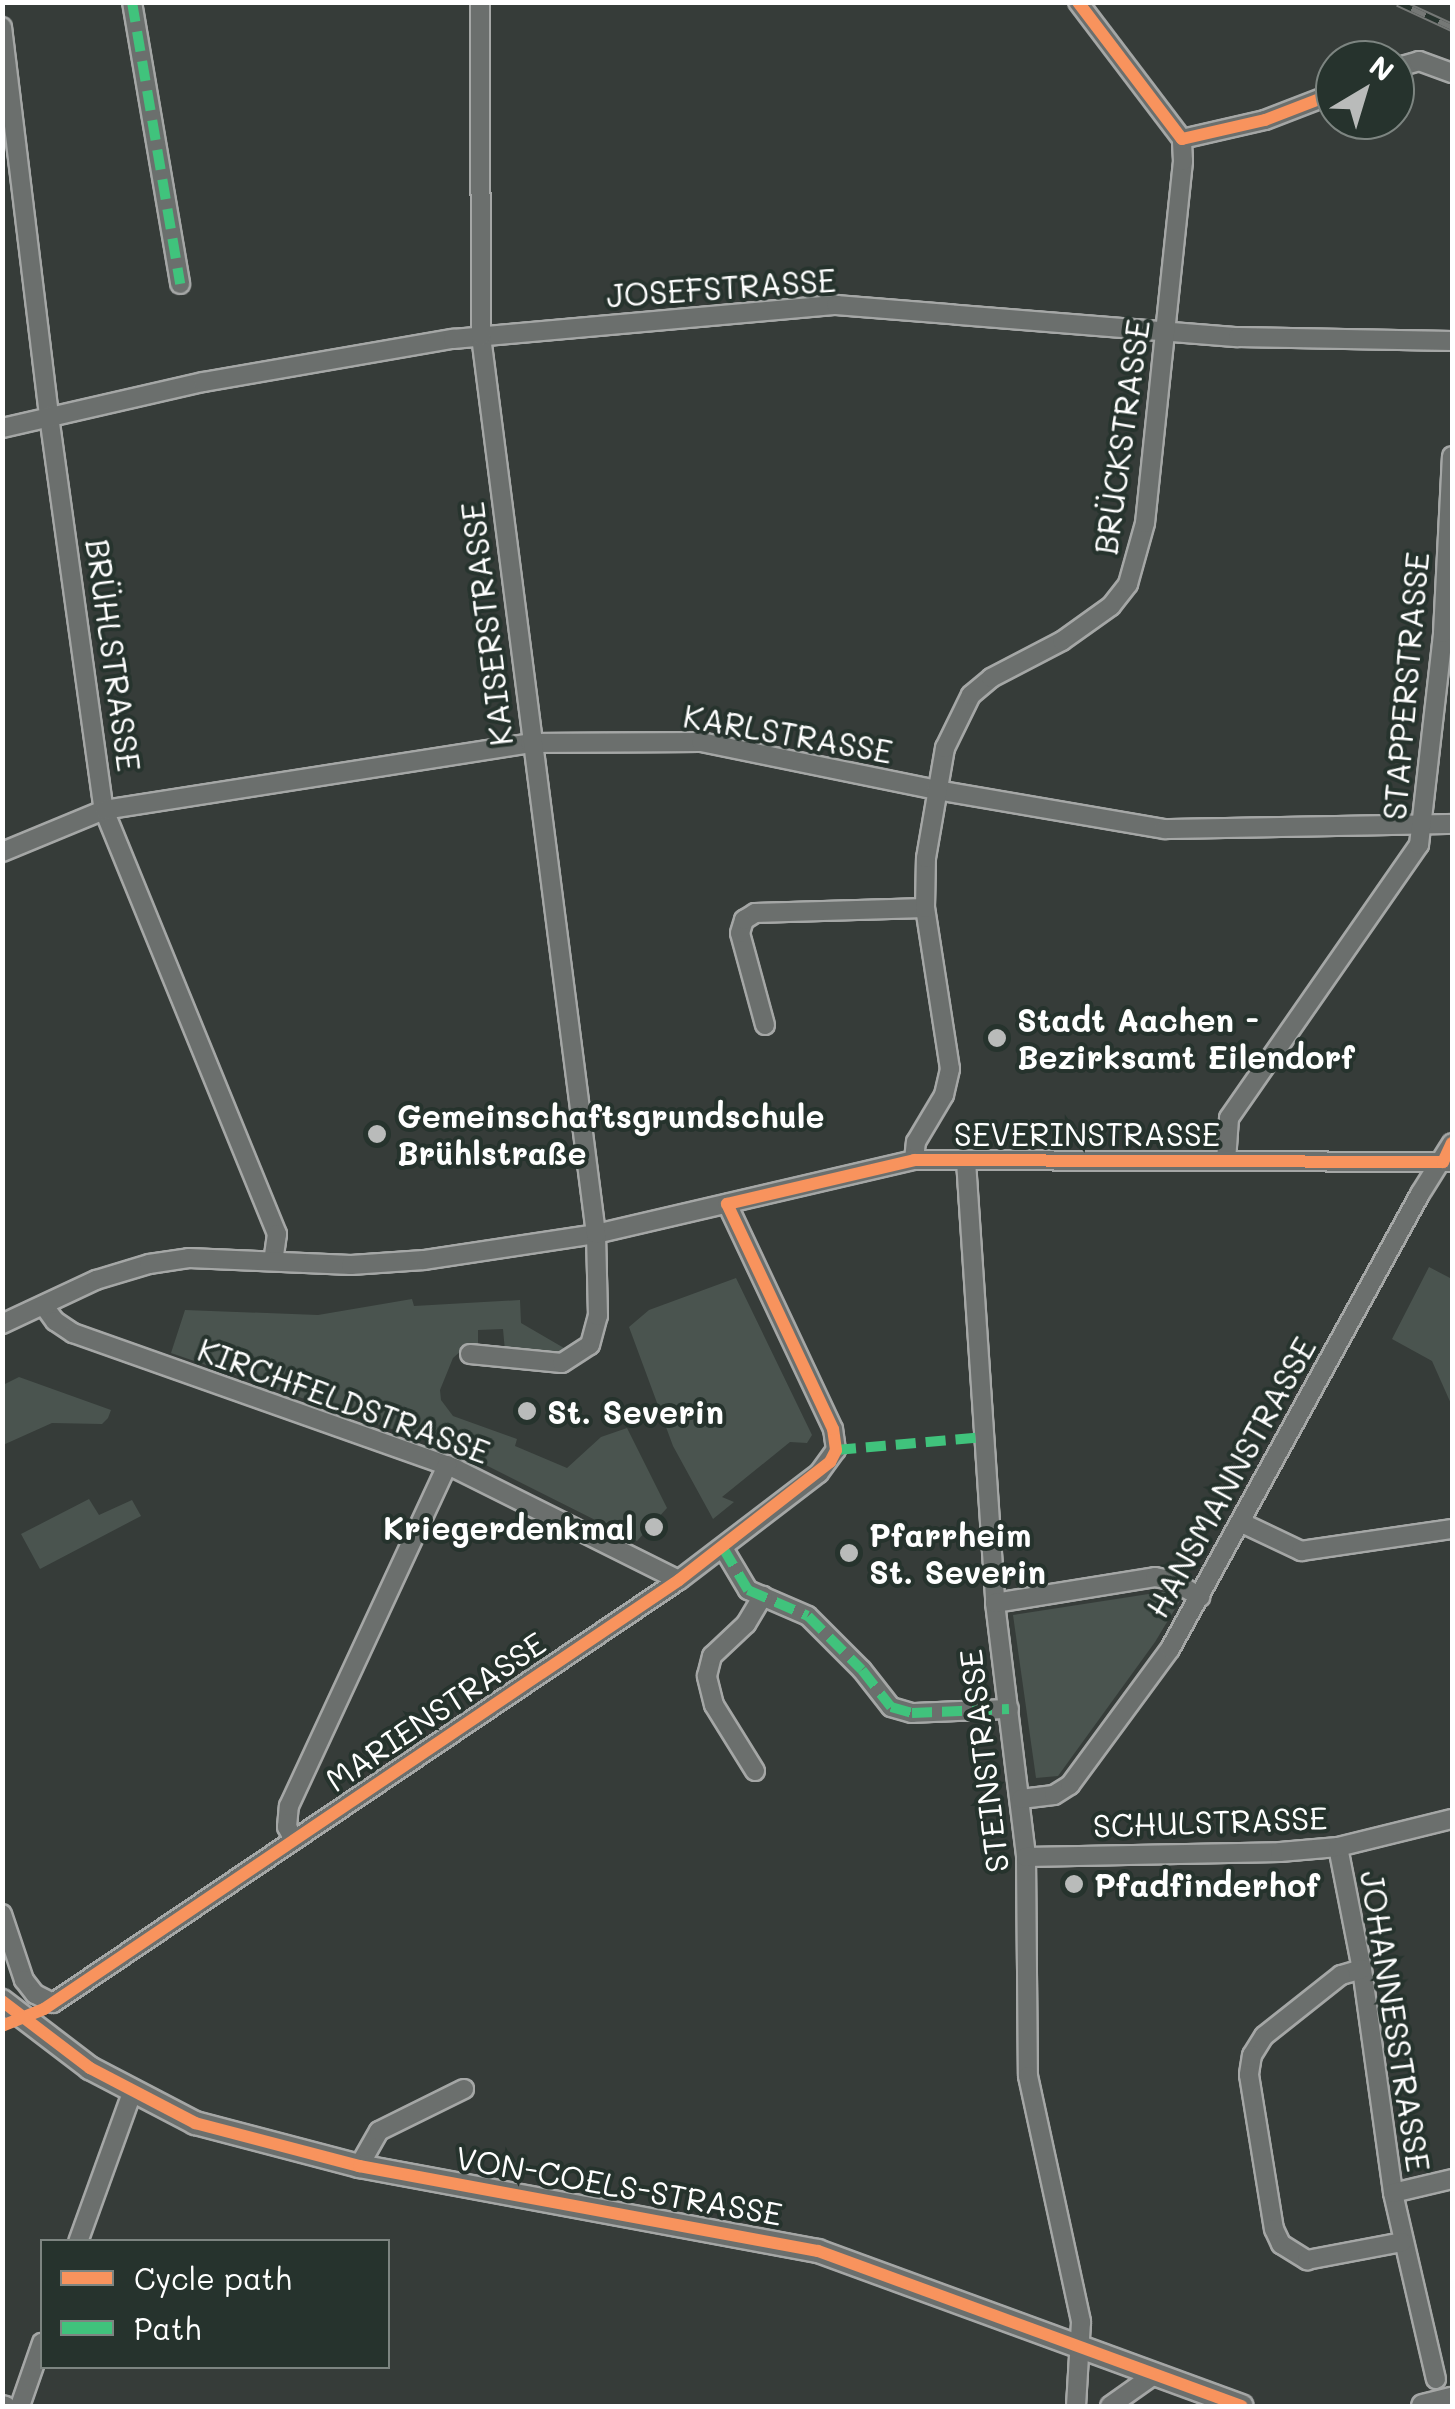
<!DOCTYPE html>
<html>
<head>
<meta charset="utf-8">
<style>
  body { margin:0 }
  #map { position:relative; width:1455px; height:2409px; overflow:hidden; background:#363c39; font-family:Mali,sans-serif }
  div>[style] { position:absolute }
  .green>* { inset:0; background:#4a544f }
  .roads { filter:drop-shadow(2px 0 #a5a7a6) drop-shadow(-2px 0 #a5a7a6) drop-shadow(0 2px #a5a7a6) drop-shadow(0 -2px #a5a7a6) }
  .minor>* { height:18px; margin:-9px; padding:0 9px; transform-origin:9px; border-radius:9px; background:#6b6f6d }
  .major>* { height:22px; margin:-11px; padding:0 11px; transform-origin:11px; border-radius:11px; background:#6b6f6d }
  .rail>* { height:9px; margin-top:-4.5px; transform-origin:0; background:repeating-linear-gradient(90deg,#26332d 0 15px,#757876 0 30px); box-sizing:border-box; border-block:2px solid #757876 }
  .quiet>* { height:10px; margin-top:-5px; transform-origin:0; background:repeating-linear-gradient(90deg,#40c37c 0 20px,transparent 0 30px) }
  .cycleway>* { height:12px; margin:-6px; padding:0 6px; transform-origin:6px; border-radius:6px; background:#f8935d }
  .dots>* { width:28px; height:28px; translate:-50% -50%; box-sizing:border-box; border:5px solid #26332d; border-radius:50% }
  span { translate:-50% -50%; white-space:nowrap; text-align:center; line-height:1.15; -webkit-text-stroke:8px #26332d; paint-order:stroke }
  .street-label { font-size:32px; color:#fff }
  .poi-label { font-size:32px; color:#fff; font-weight:700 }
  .left { translate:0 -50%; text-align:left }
  .right { translate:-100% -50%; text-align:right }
  .frame { position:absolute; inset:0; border:5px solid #fff; pointer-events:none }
  .legend { position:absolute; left:40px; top:2239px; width:350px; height:130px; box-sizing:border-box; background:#26332d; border:2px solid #7d8581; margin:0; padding:12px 18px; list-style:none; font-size:30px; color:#fff }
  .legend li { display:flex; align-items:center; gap:20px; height:50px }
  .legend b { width:50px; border:2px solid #7d8581 }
  .north { position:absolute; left:1315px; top:40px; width:100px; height:100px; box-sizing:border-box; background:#26332d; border:2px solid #7d8581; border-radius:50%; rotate:38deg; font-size:28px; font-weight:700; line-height:40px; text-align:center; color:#fff }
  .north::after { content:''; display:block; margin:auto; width:35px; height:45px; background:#b9bbba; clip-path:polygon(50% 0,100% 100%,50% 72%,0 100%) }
</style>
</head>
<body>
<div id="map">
  <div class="green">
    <i style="clip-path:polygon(1429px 1267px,1452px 1279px,1452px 1406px,1432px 1361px,1392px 1339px)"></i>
    <i style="clip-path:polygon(736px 1278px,812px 1435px,807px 1443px,790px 1442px,722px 1497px,734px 1502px,713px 1519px,673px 1446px,629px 1327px,649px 1310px)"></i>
    <i style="clip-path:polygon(412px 1299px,414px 1306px,520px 1300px,521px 1323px,564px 1348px,559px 1354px,505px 1351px,503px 1329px,478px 1330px,478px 1347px,461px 1351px,453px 1358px,440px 1390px,441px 1400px,453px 1416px,517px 1439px,515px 1446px,567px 1468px,601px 1437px,627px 1428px,667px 1508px,637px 1541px,464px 1454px,171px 1353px,185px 1310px,318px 1315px)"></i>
    <i style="clip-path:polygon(19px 1377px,111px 1410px,108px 1418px,102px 1424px,52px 1423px,3px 1445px,3px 1385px)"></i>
    <i style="clip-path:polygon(89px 1499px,99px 1515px,132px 1500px,141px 1516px,40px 1569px,21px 1534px)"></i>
    <i style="clip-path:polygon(1168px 1591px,1181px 1599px,1155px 1642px,1058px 1776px,1036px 1778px,1013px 1615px)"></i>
  </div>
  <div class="roads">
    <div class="minor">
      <i style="left:132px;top:2px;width:286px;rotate:80.3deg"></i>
      <i style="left:2px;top:27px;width:392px;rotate:83.1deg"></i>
      <i style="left:49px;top:416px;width:398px;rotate:82.1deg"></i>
      <i style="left:104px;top:810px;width:458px;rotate:67.8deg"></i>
      <i style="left:277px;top:1234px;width:27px;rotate:98deg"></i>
      <i style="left:1395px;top:68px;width:25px;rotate:-16deg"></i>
      <i style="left:1419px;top:61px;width:35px;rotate:20deg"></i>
      <i style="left:1182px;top:139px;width:85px;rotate:-12.9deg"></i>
      <i style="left:1265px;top:120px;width:75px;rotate:-21.1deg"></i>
      <i style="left:2px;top:428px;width:206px;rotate:-12.9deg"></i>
      <i style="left:203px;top:382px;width:254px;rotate:-9.8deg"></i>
      <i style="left:453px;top:339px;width:385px;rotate:-5.1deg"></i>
      <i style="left:836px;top:305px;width:403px;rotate:4.6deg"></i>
      <i style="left:1238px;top:337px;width:214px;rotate:1.1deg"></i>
      <i style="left:2px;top:852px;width:110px;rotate:-22.4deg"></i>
      <i style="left:104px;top:810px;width:431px;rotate:-8.9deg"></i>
      <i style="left:530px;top:743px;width:171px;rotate:-0.3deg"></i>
      <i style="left:701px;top:742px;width:240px;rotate:11.5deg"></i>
      <i style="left:936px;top:790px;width:232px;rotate:9.7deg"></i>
      <i style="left:1165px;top:829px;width:287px;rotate:-1deg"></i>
      <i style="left:765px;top:1025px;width:95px;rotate:-105.2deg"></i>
      <i style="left:740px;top:933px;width:14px;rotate:-73deg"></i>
      <i style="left:744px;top:920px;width:13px;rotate:-32deg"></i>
      <i style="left:755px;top:913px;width:170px;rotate:-1.7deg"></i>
      <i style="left:914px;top:1160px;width:18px;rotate:-84deg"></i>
      <i style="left:916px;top:1142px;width:55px;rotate:-59.2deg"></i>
      <i style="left:944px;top:1095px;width:27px;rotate:-77deg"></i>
      <i style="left:950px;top:1069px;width:163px;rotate:-98.8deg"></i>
      <i style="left:925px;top:908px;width:50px;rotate:-88.9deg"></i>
      <i style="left:926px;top:858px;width:112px;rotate:-80.2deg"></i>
      <i style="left:945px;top:748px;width:59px;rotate:-63.9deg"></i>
      <i style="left:971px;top:695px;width:26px;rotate:-40deg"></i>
      <i style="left:991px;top:678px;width:80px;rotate:-27.5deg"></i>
      <i style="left:1062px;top:641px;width:60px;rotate:-35.5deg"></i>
      <i style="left:1111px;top:606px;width:28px;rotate:-52deg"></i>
      <i style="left:1128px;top:584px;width:63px;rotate:-74.4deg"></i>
      <i style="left:1145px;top:523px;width:364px;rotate:-84deg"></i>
      <i style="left:1183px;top:161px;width:22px;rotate:-93deg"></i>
      <i style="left:1182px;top:139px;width:172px;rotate:-127.2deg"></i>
      <i style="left:966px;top:1161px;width:443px;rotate:86.2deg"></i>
      <i style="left:995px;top:1603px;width:256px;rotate:83deg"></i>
      <i style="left:1026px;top:1857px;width:219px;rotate:89.5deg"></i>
      <i style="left:1028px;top:2076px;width:252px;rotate:77.8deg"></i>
      <i style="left:1081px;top:2322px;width:84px;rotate:93.4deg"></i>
      <i style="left:1226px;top:1161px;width:43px;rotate:-86deg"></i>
      <i style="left:1229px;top:1118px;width:333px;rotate:-55.2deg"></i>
      <i style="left:1419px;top:845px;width:213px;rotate:-83.5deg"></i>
      <i style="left:1443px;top:633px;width:177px;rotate:-87.1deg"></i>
      <i style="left:44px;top:1306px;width:19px;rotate:54deg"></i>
      <i style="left:55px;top:1321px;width:22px;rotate:34deg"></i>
      <i style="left:73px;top:1333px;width:406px;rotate:19.5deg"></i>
      <i style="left:456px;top:1469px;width:249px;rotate:26.5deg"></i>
      <i style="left:2px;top:1324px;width:104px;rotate:-25.1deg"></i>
      <i style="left:96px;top:1280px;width:55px;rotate:-16.8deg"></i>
      <i style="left:149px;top:1264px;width:40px;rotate:-8.5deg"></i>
      <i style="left:189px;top:1258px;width:162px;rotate:2.5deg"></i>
      <i style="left:351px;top:1265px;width:73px;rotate:-3.9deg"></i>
      <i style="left:424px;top:1260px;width:174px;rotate:-8.6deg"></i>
      <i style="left:596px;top:1234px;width:326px;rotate:-13.1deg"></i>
      <i style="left:914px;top:1160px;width:538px;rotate:0.21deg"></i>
      <i style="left:470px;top:1354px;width:92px;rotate:5.6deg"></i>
      <i style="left:562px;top:1363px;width:33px;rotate:-33deg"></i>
      <i style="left:590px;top:1345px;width:30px;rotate:-75deg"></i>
      <i style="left:598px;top:1316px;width:82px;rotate:-91.4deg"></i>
      <i style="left:596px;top:1234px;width:905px;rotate:-97.3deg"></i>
      <i style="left:481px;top:336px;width:334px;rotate:-90.2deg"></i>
      <i style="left:1240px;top:1522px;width:68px;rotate:25.4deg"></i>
      <i style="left:1301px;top:1551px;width:153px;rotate:-8.3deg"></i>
      <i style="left:723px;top:1548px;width:49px;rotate:59.2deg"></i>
      <i style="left:748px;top:1590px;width:65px;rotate:23.4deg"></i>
      <i style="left:808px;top:1616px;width:76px;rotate:45deg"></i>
      <i style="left:862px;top:1670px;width:47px;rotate:51.9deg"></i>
      <i style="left:891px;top:1707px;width:22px;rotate:16deg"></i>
      <i style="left:912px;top:1713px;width:97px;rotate:-2.4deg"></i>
      <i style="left:995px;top:1603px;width:162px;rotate:-9.2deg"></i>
      <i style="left:1155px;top:1577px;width:16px;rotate:11deg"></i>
      <i style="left:1171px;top:1580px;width:34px;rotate:30deg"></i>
      <i style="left:755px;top:1771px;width:78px;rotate:-121.8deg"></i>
      <i style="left:714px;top:1705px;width:30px;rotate:-104deg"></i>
      <i style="left:707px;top:1676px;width:21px;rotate:-76deg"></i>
      <i style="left:712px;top:1656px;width:47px;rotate:-43.3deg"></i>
      <i style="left:746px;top:1624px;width:33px;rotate:-59deg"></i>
      <i style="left:1021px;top:1799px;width:33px;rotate:-7deg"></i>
      <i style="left:1054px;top:1795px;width:19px;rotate:-32deg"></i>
      <i style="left:1070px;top:1785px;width:169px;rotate:-53.7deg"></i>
      <i style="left:1170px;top:1649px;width:519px;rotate:-61.21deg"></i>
      <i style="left:1420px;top:1194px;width:60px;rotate:-57.9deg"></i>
      <i style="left:294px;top:1840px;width:15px;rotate:-118deg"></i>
      <i style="left:287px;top:1827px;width:21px;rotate:-85deg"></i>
      <i style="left:289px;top:1806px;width:376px;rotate:-65.1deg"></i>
      <i style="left:1338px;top:1847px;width:124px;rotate:78.9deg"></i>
      <i style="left:1362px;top:1969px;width:226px;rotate:82.1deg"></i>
      <i style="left:1393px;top:2193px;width:191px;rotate:77deg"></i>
      <i style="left:1026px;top:1857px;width:254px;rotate:-1.1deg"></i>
      <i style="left:1280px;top:1852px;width:58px;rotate:-4.9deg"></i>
      <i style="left:1338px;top:1847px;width:117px;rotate:-13.8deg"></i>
      <i style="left:2px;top:1914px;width:70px;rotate:71.6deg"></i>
      <i style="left:24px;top:1980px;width:18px;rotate:52deg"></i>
      <i style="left:35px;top:1994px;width:20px;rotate:27deg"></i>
      <i style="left:53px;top:2003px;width:756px;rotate:-34.05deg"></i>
      <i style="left:679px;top:1580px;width:176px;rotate:-37.4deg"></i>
      <i style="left:819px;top:1473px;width:29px;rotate:-54deg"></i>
      <i style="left:836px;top:1450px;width:21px;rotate:-98deg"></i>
      <i style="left:833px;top:1429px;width:249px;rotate:-115.2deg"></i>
      <i style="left:1362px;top:1969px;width:22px;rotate:164deg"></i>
      <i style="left:1341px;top:1975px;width:98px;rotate:141.6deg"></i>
      <i style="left:1264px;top:2036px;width:22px;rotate:122deg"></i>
      <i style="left:1252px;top:2055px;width:20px;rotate:99deg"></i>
      <i style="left:1249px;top:2075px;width:156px;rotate:80.8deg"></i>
      <i style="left:1274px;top:2229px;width:17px;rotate:65deg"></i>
      <i style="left:1281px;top:2244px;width:31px;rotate:32deg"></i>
      <i style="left:1307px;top:2260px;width:97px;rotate:-10.7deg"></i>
      <i style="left:359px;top:2166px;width:40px;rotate:-60.3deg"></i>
      <i style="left:379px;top:2131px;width:95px;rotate:-26.3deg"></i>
      <i style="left:1393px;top:2193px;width:61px;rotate:-13.3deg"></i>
      <i style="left:78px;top:2242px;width:158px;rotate:-70.1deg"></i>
      <i style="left:2px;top:2405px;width:4px;rotate:14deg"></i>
      <i style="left:20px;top:2406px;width:67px;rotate:-70.8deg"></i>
      <i style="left:1110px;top:2406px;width:50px;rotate:-35.3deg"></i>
    </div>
    <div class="major">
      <i style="left:2px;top:2001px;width:111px;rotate:37.3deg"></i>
      <i style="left:90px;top:2068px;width:119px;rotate:27.6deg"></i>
      <i style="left:195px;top:2123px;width:170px;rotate:14.7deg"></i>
      <i style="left:359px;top:2166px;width:467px;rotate:10.5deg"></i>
      <i style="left:818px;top:2251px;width:451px;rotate:20.1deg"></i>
      <i style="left:1423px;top:2406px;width:30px;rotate:-14deg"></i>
    </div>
  </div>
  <div class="rail">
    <i style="left:1398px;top:2px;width:60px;rotate:24.8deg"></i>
  </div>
  <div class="quiet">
    <i style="left:132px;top:2px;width:286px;rotate:80.3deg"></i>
    <i style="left:836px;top:1450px;width:149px;rotate:-5deg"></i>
    <i style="left:723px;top:1548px;width:49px;rotate:59.2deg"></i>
    <i style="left:748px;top:1590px;width:65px;rotate:23.4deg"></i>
    <i style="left:808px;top:1616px;width:76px;rotate:45deg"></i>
    <i style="left:862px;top:1670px;width:47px;rotate:51.9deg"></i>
    <i style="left:891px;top:1707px;width:22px;rotate:16deg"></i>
    <i style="left:912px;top:1713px;width:97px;rotate:-2.4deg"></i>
  </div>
  <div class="cycleway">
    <i style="left:1078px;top:2px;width:172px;rotate:52.8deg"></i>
    <i style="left:1182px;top:139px;width:85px;rotate:-12.9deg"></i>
    <i style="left:1265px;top:120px;width:75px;rotate:-21.1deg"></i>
    <i style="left:2px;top:2001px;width:111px;rotate:37.3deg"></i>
    <i style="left:90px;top:2068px;width:119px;rotate:27.6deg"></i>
    <i style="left:195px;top:2123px;width:170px;rotate:14.7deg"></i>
    <i style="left:359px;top:2166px;width:467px;rotate:10.5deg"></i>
    <i style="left:818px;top:2251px;width:451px;rotate:20.1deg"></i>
    <i style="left:2px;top:2026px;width:45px;rotate:-22deg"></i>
    <i style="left:44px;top:2009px;width:766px;rotate:-34.04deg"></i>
    <i style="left:679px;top:1580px;width:192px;rotate:-38deg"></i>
    <i style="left:830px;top:1462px;width:13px;rotate:-63deg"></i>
    <i style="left:836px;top:1450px;width:21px;rotate:-98deg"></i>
    <i style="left:833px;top:1429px;width:249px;rotate:-115.2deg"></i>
    <i style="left:727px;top:1204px;width:192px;rotate:-13.2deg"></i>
    <i style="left:914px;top:1160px;width:529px;rotate:0.22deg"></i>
    <i style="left:1443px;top:1162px;width:21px;rotate:-65deg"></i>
  </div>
  <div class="dots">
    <i style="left:997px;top:1038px;background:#b9bbba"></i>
    <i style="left:377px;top:1134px;background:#b9bbba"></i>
    <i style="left:527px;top:1411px;background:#b9bbba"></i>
    <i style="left:654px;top:1527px;background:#b9bbba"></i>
    <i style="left:849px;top:1553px;background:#b9bbba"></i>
    <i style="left:1074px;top:1884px;background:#b9bbba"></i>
  </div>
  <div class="street-label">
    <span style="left:721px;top:287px;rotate:-4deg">JOSEFSTRASSE</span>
    <span style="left:1121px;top:437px;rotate:-82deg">BRÜCKSTRASSE</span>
    <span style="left:486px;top:624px;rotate:-97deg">KAISERSTRASSE</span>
    <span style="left:114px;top:655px;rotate:82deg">BRÜHLSTRASSE</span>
    <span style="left:1405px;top:686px;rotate:-85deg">STAPPERSTRASSE</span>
    <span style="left:788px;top:733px;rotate:10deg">KARLSTRASSE</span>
    <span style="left:1087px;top:1133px">SEVERINSTRASSE</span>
    <span style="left:344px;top:1400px;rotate:20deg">KIRCHFELDSTRASSE</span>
    <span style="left:1230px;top:1477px;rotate:-61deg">HANSMANNSTRASSE</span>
    <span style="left:435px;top:1711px;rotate:-34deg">MARIENSTRASSE</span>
    <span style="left:983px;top:1761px;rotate:-97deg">STEINSTRASSE</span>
    <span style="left:1210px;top:1821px;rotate:-2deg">SCHULSTRASSE</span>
    <span style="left:1396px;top:2021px;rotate:81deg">JOHANNESSTRASSE</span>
    <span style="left:619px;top:2185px;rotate:10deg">VON-COELS-STRASSE</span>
  </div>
  <div class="poi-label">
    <span class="left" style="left:1017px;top:1038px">Stadt Aachen -<br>Bezirksamt Eilendorf</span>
    <span class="left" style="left:397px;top:1134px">Gemeinschaftsgrundschule<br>Brühlstraße</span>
    <span class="left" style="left:547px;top:1411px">St. Severin</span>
    <span class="right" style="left:634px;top:1527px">Kriegerdenkmal</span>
    <span class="left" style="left:869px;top:1553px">Pfarrheim<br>St. Severin</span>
    <span class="left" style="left:1094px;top:1884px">Pfadfinderhof</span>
  </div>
  <div class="frame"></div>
  <ul class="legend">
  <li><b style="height:12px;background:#f8935d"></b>Cycle path</li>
  <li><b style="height:12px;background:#40c37c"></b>Path</li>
  </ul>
  <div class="north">N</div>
</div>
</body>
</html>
